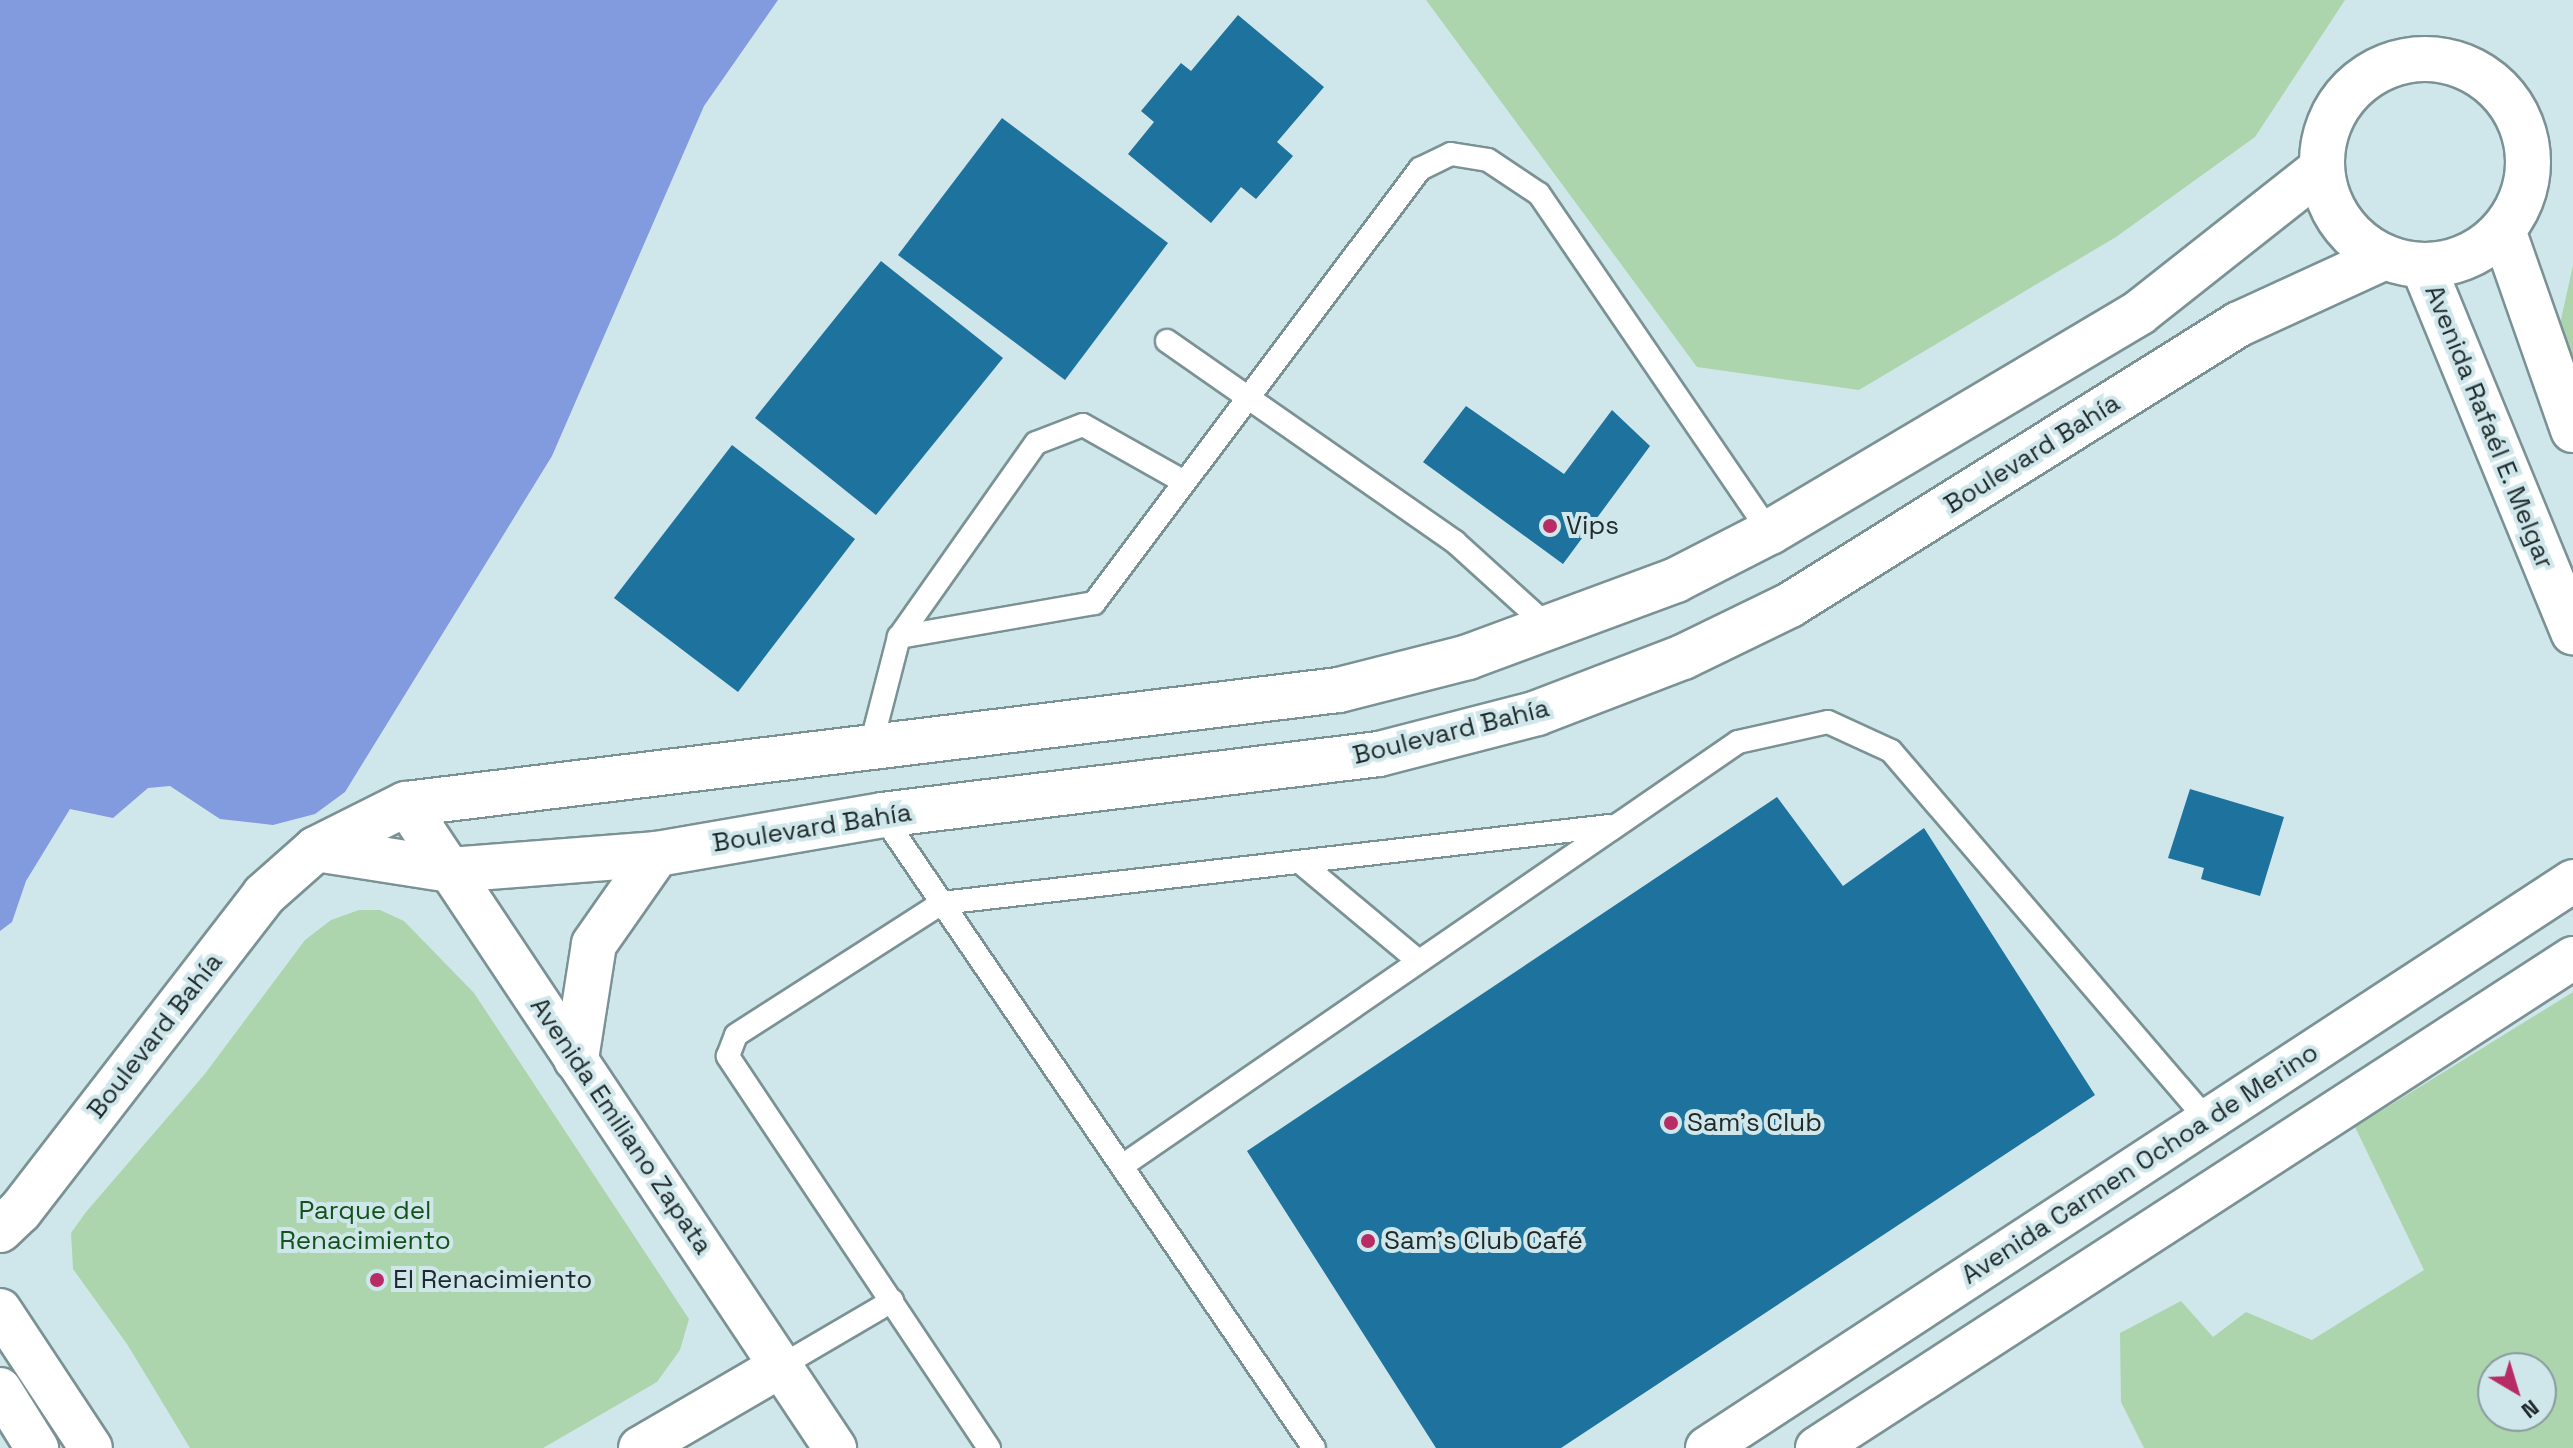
<!DOCTYPE html>
<html>
<head>
<meta charset="utf-8">
<style>
  body { margin:0 }
  #map { position:relative; width:2573px; height:1448px; overflow:hidden; background:#cfe7eb; font-family:"Space Grotesk",sans-serif }
  div>[style] { position:absolute }
  .green>* { inset:0; background:#add5ad }
  .water>* { inset:0; background:#829ade }
  .building>* { inset:0; background:#1d729e }
  .roads { filter:drop-shadow(2px 0 #7b9295) drop-shadow(-2px 0 #7b9295) drop-shadow(0 2px #7b9295) drop-shadow(0 -2px #7b9295) }
  .service>* { height:22px; margin:-11px; padding:0 11px; transform-origin:11px; border-radius:11px; background:#fff }
  .minor>* { height:42px; margin:-21px; padding:0 21px; transform-origin:21px; border-radius:21px; background:#fff }
  .secondary>* { height:44px; margin:-22px; padding:0 22px; transform-origin:22px; border-radius:22px; background:#fff }
  .secondary>.ring { margin:-22px; padding:0; box-sizing:content-box; background:none; border:44px solid #fff; border-radius:50% }
  .dots>* { width:22px; height:22px; translate:-50% -50%; box-sizing:border-box; border:4px solid #cfe7eb; border-radius:50% }
  span { translate:-50% -50%; white-space:nowrap; text-align:center; line-height:1.15; -webkit-text-stroke:8px #cfe7eb; paint-order:stroke }
  .street-label { font-size:26px; color:#212a2b }
  .poi-label { font-size:26px; color:#212a2b }
  .left { translate:0 -50%; text-align:left }
  .park-label { font-size:26px; color:#13521a }
  .north { position:absolute; left:2477px; top:1352px; width:80px; height:80px; box-sizing:border-box; background:#cfe7eb; border:2px solid #899b9e; border-radius:50%; rotate:142deg; font-size:22px; font-weight:700; line-height:32px; text-align:center; color:#212a2b }
  .north::after { content:''; display:block; margin:auto; width:28px; height:36px; background:#b72c65; clip-path:polygon(50% 0,100% 100%,50% 72%,0 100%) }
</style>
</head>
<body>
<div id="map">
  <div class="green">
    <i style="clip-path:polygon(1426px 0,2345px 0,2255px 137px,2116px 237px,1859px 390px,1697px 367px)"></i>
    <i style="clip-path:polygon(2573px 265px,2573px 357px,2560px 324px)"></i>
    <i style="clip-path:polygon(359px 910px,380px 910px,404px 921px,474px 993px,689px 1319px,680px 1350px,657px 1382px,543px 1448px,190px 1448px,127px 1344px,73px 1269px,71px 1233px,86px 1212px,204px 1075px,305px 940px,331px 920px)"></i>
    <i style="clip-path:polygon(evenodd,2573px 992px,2573px 1448px,2144px 1448px,2121px 1402px,2120px 1333px,2181px 1301px,2213px 1337px,2246px 1312px,2312px 1340px,2424px 1270px,2355px 1127px,2573px 992px,2493px 1368px,2541px 1368px,2541px 1416px,2493px 1416px,2493px 1368px)"></i>
  </div>
  <div class="water">
    <i style="clip-path:polygon(0 0,778px 0,704px 106px,552px 456px,345px 792px,315px 814px,273px 825px,220px 819px,170px 786px,148px 788px,113px 818px,70px 809px,26px 881px,12px 922px,0 931px)"></i>
  </div>
  <div class="building">
    <i style="clip-path:polygon(1238px 15px,1324px 87px,1277px 142px,1293px 156px,1256px 199px,1241px 187px,1211px 223px,1128px 154px,1154px 122px,1141px 111px,1181px 63px,1191px 71px)"></i>
    <i style="clip-path:polygon(1002px 118px,1168px 243px,1065px 380px,898px 255px)"></i>
    <i style="clip-path:polygon(881px 261px,1003px 358px,876px 515px,755px 418px)"></i>
    <i style="clip-path:polygon(1466px 406px,1564px 474px,1612px 410px,1650px 446px,1563px 564px,1423px 462px)"></i>
    <i style="clip-path:polygon(732px 445px,855px 539px,738px 692px,614px 598px)"></i>
    <i style="clip-path:polygon(2190px 789px,2284px 817px,2260px 896px,2201px 879px,2204px 868px,2168px 858px)"></i>
    <i style="clip-path:polygon(1777px 797px,1843px 886px,1924px 828px,2095px 1095px,1561px 1448px,1436px 1448px,1247px 1151px)"></i>
  </div>
  <div class="roads">
    <div class="service">
      <i style="left:1167px;top:341px;width:351px;rotate:34.9deg"></i>
      <i style="left:1455px;top:542px;width:130px;rotate:42.2deg"></i>
      <i style="left:899px;top:637px;width:198px;rotate:-9.9deg"></i>
      <i style="left:1094px;top:603px;width:543px;rotate:-53.09deg"></i>
      <i style="left:1420px;top:169px;width:34px;rotate:-26deg"></i>
      <i style="left:1451px;top:154px;width:37px;rotate:9deg"></i>
      <i style="left:1488px;top:160px;width:61px;rotate:33.7deg"></i>
      <i style="left:1539px;top:194px;width:409px;rotate:55.7deg"></i>
      <i style="left:871px;top:745px;width:112px;rotate:-75.5deg"></i>
      <i style="left:899px;top:637px;width:237px;rotate:-54.8deg"></i>
      <i style="left:1036px;top:443px;width:50px;rotate:-21deg"></i>
      <i style="left:1083px;top:425px;width:116px;rotate:29.4deg"></i>
      <i style="left:882px;top:815px;width:766px;rotate:55.69deg"></i>
      <i style="left:1300px;top:862px;width:153px;rotate:39.9deg"></i>
      <i style="left:1122px;top:1166px;width:748px;rotate:-34.54deg"></i>
      <i style="left:1738px;top:742px;width:92px;rotate:-12.5deg"></i>
      <i style="left:1828px;top:722px;width:69px;rotate:24.7deg"></i>
      <i style="left:1891px;top:751px;width:486px;rotate:49.4deg"></i>
      <i style="left:781px;top:1366px;width:129px;rotate:-30.4deg"></i>
      <i style="left:989px;top:1448px;width:471px;rotate:-123.7deg"></i>
      <i style="left:728px;top:1056px;width:22px;rotate:-69deg"></i>
      <i style="left:736px;top:1035px;width:245px;rotate:-32.7deg"></i>
      <i style="left:942px;top:903px;width:672px;rotate:-6.58deg"></i>
    </div>
    <div class="minor">
      <i style="left:406px;top:804px;width:774px;rotate:56.33deg"></i>
      <i style="left:0;top:1310px;width:165px;rotate:56.6deg"></i>
      <i style="left:0;top:1389px;width:70px;rotate:57.9deg"></i>
      <i style="left:640px;top:1448px;width:163px;rotate:-30.2deg"></i>
      <i style="left:1707px;top:1448px;width:1035px;rotate:-33.21deg"></i>
      <i style="left:1817px;top:1448px;width:901px;rotate:-32.95deg"></i>
    </div>
    <div class="secondary">
      <i class="ring" style="left:2322px;top:59px;width:162px;height:162px"></i>
      <i style="left:2503px;top:230px;width:212px;rotate:70.7deg"></i>
      <i style="left:2423px;top:266px;width:396px;rotate:67.7deg"></i>
      <i style="left:316px;top:849px;width:136px;rotate:8.9deg"></i>
      <i style="left:450px;top:870px;width:208px;rotate:-4.4deg"></i>
      <i style="left:657px;top:854px;width:228px;rotate:-9.8deg"></i>
      <i style="left:882px;top:815px;width:501px;rotate:-7deg"></i>
      <i style="left:1379px;top:754px;width:163px;rotate:-14.5deg"></i>
      <i style="left:1537px;top:713px;width:156px;rotate:-21deg"></i>
      <i style="left:1683px;top:657px;width:119px;rotate:-25.9deg"></i>
      <i style="left:1790px;top:605px;width:530px;rotate:-32.04deg"></i>
      <i style="left:2239px;top:324px;width:158px;rotate:-24.6deg"></i>
      <i style="left:576px;top:1059px;width:116px;rotate:-81.1deg"></i>
      <i style="left:594px;top:944px;width:110px;rotate:-55deg"></i>
      <i style="left:0;top:1230px;width:28px;rotate:-44deg"></i>
      <i style="left:20px;top:1211px;width:399px;rotate:-52.3deg"></i>
      <i style="left:264px;top:895px;width:69px;rotate:-41.5deg"></i>
      <i style="left:316px;top:849px;width:101px;rotate:-26.6deg"></i>
      <i style="left:406px;top:804px;width:940px;rotate:-6.97deg"></i>
      <i style="left:1339px;top:690px;width:133px;rotate:-14.3deg"></i>
      <i style="left:1468px;top:657px;width:222px;rotate:-20.3deg"></i>
      <i style="left:1676px;top:580px;width:106px;rotate:-27.1deg"></i>
      <i style="left:1770px;top:532px;width:430px;rotate:-30.7deg"></i>
      <i style="left:2140px;top:312px;width:231px;rotate:-38.3deg"></i>
    </div>
  </div>
  <div class="dots">
    <i style="left:1550px;top:526px;background:#b72c65"></i>
    <i style="left:1671px;top:1123px;background:#b72c65"></i>
    <i style="left:1368px;top:1241px;background:#b72c65"></i>
    <i style="left:377px;top:1280px;background:#b72c65"></i>
  </div>
  <div class="street-label">
    <span style="left:2489px;top:427px;rotate:68deg">Avenida Rafaél E. Melgar</span>
    <span style="left:2032px;top:454px;rotate:-32deg">Boulevard Bahía</span>
    <span style="left:1451px;top:732px;rotate:-14deg">Boulevard Bahía</span>
    <span style="left:812px;top:828px;rotate:-9deg">Boulevard Bahía</span>
    <span style="left:155px;top:1036px;rotate:-52deg">Boulevard Bahía</span>
    <span style="left:621px;top:1126px;rotate:56deg">Avenida Emiliano Zapata</span>
    <span style="left:2140px;top:1164px;rotate:-33deg">Avenida Carmen Ochoa de Merino</span>
  </div>
  <div class="poi-label">
    <span class="left" style="left:1566px;top:526px">Vips</span>
    <span class="left" style="left:1687px;top:1123px">Sam's Club</span>
    <span class="left" style="left:1384px;top:1241px">Sam's Club Café</span>
    <span class="left" style="left:393px;top:1280px">El Renacimiento</span>
  </div>
  <div class="park-label">
    <span style="left:365px;top:1226px">Parque del<br>Renacimiento</span>
  </div>
  <div class="north">N</div>
</div>
</body>
</html>
